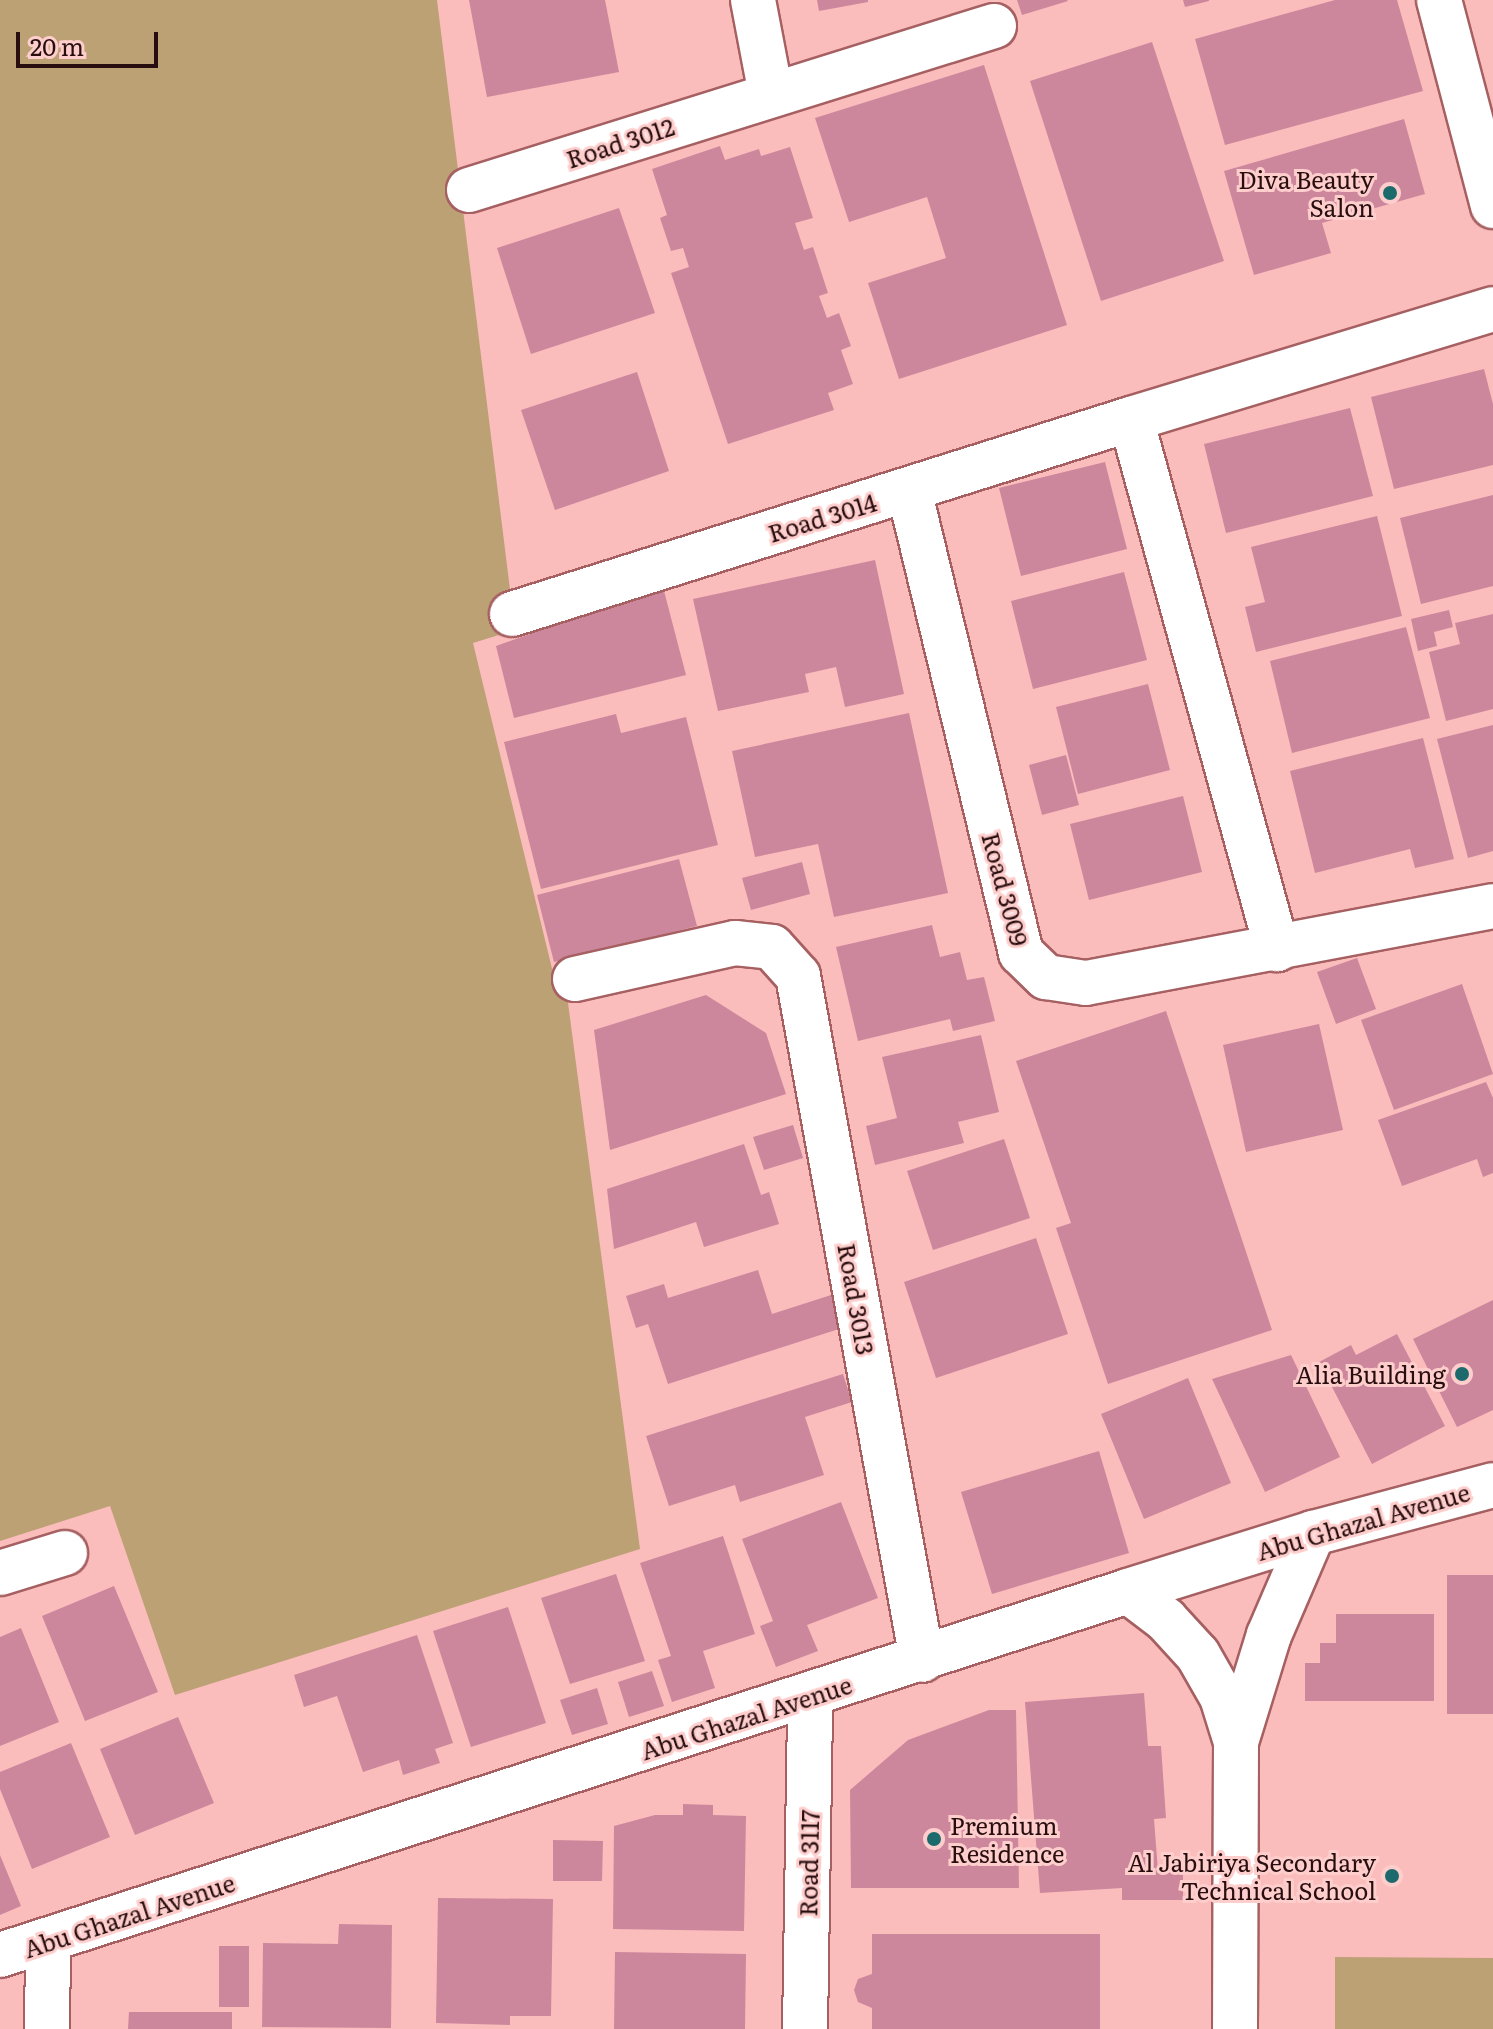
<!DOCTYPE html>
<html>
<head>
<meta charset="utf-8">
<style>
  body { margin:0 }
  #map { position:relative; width:1493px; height:2029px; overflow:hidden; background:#fbbcbc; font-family:Literata,serif }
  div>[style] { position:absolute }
  .green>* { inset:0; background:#bca175 }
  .building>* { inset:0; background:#cd879d }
  .roads { filter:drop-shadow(2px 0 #a66062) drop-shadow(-2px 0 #a66062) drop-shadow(0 2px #a66062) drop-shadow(0 -2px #a66062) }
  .minor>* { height:44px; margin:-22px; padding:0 22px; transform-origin:22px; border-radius:22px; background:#fff }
  .dots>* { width:22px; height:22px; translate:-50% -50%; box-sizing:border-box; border:4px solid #fececd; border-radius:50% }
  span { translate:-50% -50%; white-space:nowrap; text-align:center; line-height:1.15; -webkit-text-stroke:6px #fececd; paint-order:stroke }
  .street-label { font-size:24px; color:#290e0f }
  .poi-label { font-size:24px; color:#290e0f }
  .right { translate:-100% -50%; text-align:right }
  .left { translate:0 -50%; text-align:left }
  .scale { position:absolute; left:16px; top:32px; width:142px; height:36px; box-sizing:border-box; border:4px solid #290e0f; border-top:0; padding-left:10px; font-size:24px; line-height:28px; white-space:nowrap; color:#290e0f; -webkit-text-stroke:6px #fececd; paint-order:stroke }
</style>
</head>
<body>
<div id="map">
  <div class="green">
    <i style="clip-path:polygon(0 0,437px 0,515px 630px,473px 643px,555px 981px,565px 980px,640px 1549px,175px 1695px,110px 1506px,0 1541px)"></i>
    <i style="clip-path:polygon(1335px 1957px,1493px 1958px,1493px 2029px,1335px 2029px)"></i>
  </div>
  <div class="building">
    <i style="clip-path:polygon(469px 0,605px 0,619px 72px,487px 97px)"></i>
    <i style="clip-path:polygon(817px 0,868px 0,868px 2px,819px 11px)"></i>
    <i style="clip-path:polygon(1017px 0,1067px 0,1068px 1px,1022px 15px)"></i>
    <i style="clip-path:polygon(1183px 0,1209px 0,1209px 1px,1185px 7px)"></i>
    <i style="clip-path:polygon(1335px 0,1397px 0,1423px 91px,1225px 145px,1195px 39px)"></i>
    <i style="clip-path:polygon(1152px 42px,1224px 261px,1101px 301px,1030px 81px)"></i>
    <i style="clip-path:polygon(984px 65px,1067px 325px,899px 379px,868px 283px,946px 258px,927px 197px,849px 222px,815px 118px)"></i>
    <i style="clip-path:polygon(1404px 119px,1425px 194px,1322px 223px,1331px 253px,1254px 275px,1224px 171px)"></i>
    <i style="clip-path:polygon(720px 146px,725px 160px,759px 149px,761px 156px,790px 147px,813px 218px,795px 223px,804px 250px,813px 247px,828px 293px,819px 296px,827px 318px,839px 313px,851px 346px,841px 350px,853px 384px,828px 393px,834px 410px,728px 444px,671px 273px,689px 267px,683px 248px,671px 251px,660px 218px,667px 215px,652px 169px)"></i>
    <i style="clip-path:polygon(619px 208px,655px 313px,531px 354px,497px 248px)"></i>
    <i style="clip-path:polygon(1484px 369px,1493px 404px,1493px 465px,1394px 489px,1371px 397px)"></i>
    <i style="clip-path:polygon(637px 372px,669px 471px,555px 510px,521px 410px)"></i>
    <i style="clip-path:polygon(1350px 408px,1373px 496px,1226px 533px,1204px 444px)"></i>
    <i style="clip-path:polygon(1105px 462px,1127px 549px,1021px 576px,999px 488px)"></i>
    <i style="clip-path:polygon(1493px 495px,1493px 586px,1421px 604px,1400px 518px)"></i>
    <i style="clip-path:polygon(1377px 516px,1402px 616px,1256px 652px,1245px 607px,1265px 602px,1251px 547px)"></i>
    <i style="clip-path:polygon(875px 560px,904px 694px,845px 707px,836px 667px,805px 674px,809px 692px,718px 711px,693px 599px)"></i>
    <i style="clip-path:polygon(1124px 572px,1147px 660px,1033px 689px,1011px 601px)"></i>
    <i style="clip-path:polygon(663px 587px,686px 675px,514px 718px,496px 646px)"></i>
    <i style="clip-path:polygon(1449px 610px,1453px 627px,1434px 632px,1437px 646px,1418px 651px,1411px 619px)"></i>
    <i style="clip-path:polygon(1493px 614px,1493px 709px,1446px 721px,1429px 652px,1460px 644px,1455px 623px)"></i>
    <i style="clip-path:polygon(1406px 627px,1430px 718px,1292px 753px,1270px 661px)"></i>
    <i style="clip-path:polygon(1148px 684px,1170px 770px,1078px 794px,1056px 707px)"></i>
    <i style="clip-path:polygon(909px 713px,948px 893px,834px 917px,818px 844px,755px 857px,732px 751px)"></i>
    <i style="clip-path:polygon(616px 714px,621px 733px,686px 717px,718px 845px,541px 889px,504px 742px)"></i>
    <i style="clip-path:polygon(1493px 725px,1493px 851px,1468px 858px,1437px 739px)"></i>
    <i style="clip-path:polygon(1423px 738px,1454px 859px,1415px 868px,1410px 849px,1315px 873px,1290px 771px)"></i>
    <i style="clip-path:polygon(1066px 755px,1079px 805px,1042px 815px,1029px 765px)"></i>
    <i style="clip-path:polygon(1183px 796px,1202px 872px,1089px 900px,1070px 824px)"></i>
    <i style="clip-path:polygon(679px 859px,697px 926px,554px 962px,537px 895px)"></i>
    <i style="clip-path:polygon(802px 862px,810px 894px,751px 910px,742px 878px)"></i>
    <i style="clip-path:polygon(932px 925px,940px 957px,960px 952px,967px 980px,984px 977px,995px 1021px,953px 1031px,950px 1019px,858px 1041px,836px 947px)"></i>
    <i style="clip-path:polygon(1357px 958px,1376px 1009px,1336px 1024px,1317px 972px)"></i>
    <i style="clip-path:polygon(1462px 984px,1493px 1074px,1394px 1110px,1361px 1020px)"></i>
    <i style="clip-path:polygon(706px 995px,766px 1033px,786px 1094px,610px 1150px,594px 1030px)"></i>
    <i style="clip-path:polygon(1166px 1011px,1272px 1330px,1108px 1384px,1056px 1228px,1071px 1223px,1016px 1061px)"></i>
    <i style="clip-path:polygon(1319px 1024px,1343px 1130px,1246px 1152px,1223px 1045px)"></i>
    <i style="clip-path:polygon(981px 1035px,999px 1112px,958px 1122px,964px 1143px,875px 1165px,866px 1126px,897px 1118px,882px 1057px)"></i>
    <i style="clip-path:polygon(1486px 1082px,1493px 1098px,1493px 1173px,1483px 1177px,1477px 1159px,1402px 1186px,1378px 1120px)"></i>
    <i style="clip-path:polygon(793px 1125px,803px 1158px,764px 1170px,753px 1137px)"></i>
    <i style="clip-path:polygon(1004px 1139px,1030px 1218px,933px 1250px,907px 1171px)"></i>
    <i style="clip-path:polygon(744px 1144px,761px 1195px,769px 1192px,779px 1224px,704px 1247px,696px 1222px,614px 1249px,607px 1189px)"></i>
    <i style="clip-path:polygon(1036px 1238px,1068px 1334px,936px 1378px,904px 1282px)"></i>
    <i style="clip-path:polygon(758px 1270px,772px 1314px,831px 1295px,842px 1328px,668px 1384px,648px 1324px,636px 1328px,626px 1296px,664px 1284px,668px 1298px)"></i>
    <i style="clip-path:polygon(1493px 1300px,1493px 1410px,1457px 1427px,1413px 1339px)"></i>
    <i style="clip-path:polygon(1397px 1334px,1445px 1426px,1372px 1464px,1319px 1362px,1351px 1345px,1356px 1355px)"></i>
    <i style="clip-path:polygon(1291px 1355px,1340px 1457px,1265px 1492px,1212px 1379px)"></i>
    <i style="clip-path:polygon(843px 1374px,852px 1402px,805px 1417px,824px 1475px,740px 1502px,735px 1485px,669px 1506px,646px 1436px)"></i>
    <i style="clip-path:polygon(1188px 1378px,1231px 1483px,1144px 1519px,1101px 1414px)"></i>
    <i style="clip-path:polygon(1099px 1451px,1129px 1553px,992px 1594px,961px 1492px)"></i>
    <i style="clip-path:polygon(841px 1502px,878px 1598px,807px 1625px,818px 1651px,776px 1667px,760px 1626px,773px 1621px,742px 1539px)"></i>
    <i style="clip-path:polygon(723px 1536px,755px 1634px,703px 1651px,715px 1688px,672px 1702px,658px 1660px,671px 1656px,640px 1563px)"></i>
    <i style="clip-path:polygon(616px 1574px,645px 1661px,570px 1684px,541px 1598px)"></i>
    <i style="clip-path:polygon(1447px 1575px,1493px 1575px,1493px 1714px,1447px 1714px)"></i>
    <i style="clip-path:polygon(114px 1586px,158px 1692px,85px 1721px,42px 1616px)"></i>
    <i style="clip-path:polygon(508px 1607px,546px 1723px,471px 1747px,433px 1631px)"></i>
    <i style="clip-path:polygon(1336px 1614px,1434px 1614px,1434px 1701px,1305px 1701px,1305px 1663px,1320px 1663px,1320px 1643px,1336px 1643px)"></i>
    <i style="clip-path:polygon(21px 1628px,59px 1722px,0 1746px,0 1637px)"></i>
    <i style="clip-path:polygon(417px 1635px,453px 1743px,435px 1749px,440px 1763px,403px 1775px,399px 1760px,363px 1772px,337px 1696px,304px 1707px,294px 1675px)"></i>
    <i style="clip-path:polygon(652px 1671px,664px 1706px,629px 1717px,618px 1682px)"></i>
    <i style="clip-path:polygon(597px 1688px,608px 1724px,572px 1735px,560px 1700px)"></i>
    <i style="clip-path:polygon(1144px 1693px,1148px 1746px,1161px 1746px,1166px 1818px,1154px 1819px,1158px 1871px,1183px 1871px,1183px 1900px,1122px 1900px,1122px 1888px,1040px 1893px,1025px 1702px)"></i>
    <i style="clip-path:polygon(989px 1710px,1016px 1710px,1019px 1888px,851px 1888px,850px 1790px,908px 1740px)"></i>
    <i style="clip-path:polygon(178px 1717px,214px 1803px,135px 1835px,100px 1749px)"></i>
    <i style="clip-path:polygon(71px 1743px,110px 1837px,32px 1869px,0 1789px,0 1772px)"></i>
    <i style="clip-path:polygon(683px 1804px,713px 1805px,713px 1815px,746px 1816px,744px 1931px,613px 1929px,614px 1826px,655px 1815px,683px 1815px)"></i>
    <i style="clip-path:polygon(553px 1840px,603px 1841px,602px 1881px,553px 1881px)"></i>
    <i style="clip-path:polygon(0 1855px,21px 1906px,0 1915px)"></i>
    <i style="clip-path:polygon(438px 1898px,553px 1899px,551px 2016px,510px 2016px,510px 2025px,436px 2023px)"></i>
    <i style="clip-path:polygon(339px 1924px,392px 1925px,391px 2028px,262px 2027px,263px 1943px,338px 1944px)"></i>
    <i style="clip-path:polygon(872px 1934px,1100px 1934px,1100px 2029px,872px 2029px,872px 2008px,858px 2002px,854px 1990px,858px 1979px,872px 1974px)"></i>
    <i style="clip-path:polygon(219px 1946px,249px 1946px,249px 2007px,219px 2007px)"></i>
    <i style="clip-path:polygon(615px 1952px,746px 1954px,745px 2029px,614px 2029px)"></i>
    <i style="clip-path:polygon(129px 2012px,232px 2012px,232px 2029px,128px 2029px)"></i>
  </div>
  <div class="roads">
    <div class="minor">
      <i style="left:753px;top:0;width:96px;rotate:79.2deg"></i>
      <i style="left:1439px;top:0;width:213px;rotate:75.3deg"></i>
      <i style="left:469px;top:190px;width:550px;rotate:-17.35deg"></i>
      <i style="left:1131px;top:419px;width:550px;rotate:74.6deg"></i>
      <i style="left:909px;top:490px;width:476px;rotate:76.4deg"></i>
      <i style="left:1021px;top:953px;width:35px;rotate:44deg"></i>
      <i style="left:1046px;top:977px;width:40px;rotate:8.5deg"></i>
      <i style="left:1086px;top:983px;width:414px;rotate:-10.7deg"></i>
      <i style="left:512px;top:614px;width:649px;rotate:-17.49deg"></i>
      <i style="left:1131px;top:419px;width:378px;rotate:-16.9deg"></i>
      <i style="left:575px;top:979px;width:164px;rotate:-12.7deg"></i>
      <i style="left:735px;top:943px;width:37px;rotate:6deg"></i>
      <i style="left:772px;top:947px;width:39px;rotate:48deg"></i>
      <i style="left:798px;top:976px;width:695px;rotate:79.72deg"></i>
      <i style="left:0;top:1573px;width:68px;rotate:-17.1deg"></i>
      <i style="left:1128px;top:1591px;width:48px;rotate:37.3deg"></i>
      <i style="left:1166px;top:1620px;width:47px;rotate:47.6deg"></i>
      <i style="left:1198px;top:1655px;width:48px;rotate:60.3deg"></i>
      <i style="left:1222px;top:1697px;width:47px;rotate:72.7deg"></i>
      <i style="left:0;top:1955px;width:1185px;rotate:-17.88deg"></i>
      <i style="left:1128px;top:1591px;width:194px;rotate:-17.4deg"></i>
      <i style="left:1313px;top:1533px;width:186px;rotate:-14.9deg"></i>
      <i style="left:47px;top:2029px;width:87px;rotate:-89.3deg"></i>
      <i style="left:805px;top:2029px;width:333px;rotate:-89.1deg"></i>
      <i style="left:1235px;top:2029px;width:287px;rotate:-89.8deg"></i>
      <i style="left:1236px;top:1742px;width:112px;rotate:-72.9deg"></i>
      <i style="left:1269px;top:1635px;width:111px;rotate:-66.7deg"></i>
    </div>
  </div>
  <div class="dots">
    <i style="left:1390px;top:193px;background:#1d6a6d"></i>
    <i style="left:1462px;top:1374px;background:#1d6a6d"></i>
    <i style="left:934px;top:1839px;background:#1d6a6d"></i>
    <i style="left:1392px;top:1876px;background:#1d6a6d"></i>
  </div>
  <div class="street-label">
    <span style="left:620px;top:142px;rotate:-18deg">Road 3012</span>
    <span style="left:822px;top:517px;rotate:-17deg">Road 3014</span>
    <span style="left:1006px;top:889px;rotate:75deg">Road 3009</span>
    <span style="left:857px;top:1299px;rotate:80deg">Road 3013</span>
    <span style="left:1363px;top:1521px;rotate:-16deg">Abu Ghazal Avenue</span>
    <span style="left:746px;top:1717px;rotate:-18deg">Abu Ghazal Avenue</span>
    <span style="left:808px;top:1863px;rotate:-89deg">Road 3117</span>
    <span style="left:129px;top:1915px;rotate:-18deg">Abu Ghazal Avenue</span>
  </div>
  <div class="poi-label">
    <span class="right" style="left:1374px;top:193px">Diva Beauty<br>Salon</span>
    <span class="right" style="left:1446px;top:1374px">Alia Building</span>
    <span class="left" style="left:950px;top:1839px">Premium<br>Residence</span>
    <span class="right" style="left:1376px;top:1876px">Al Jabiriya Secondary<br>Technical School</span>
  </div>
  <div class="scale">20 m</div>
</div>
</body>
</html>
